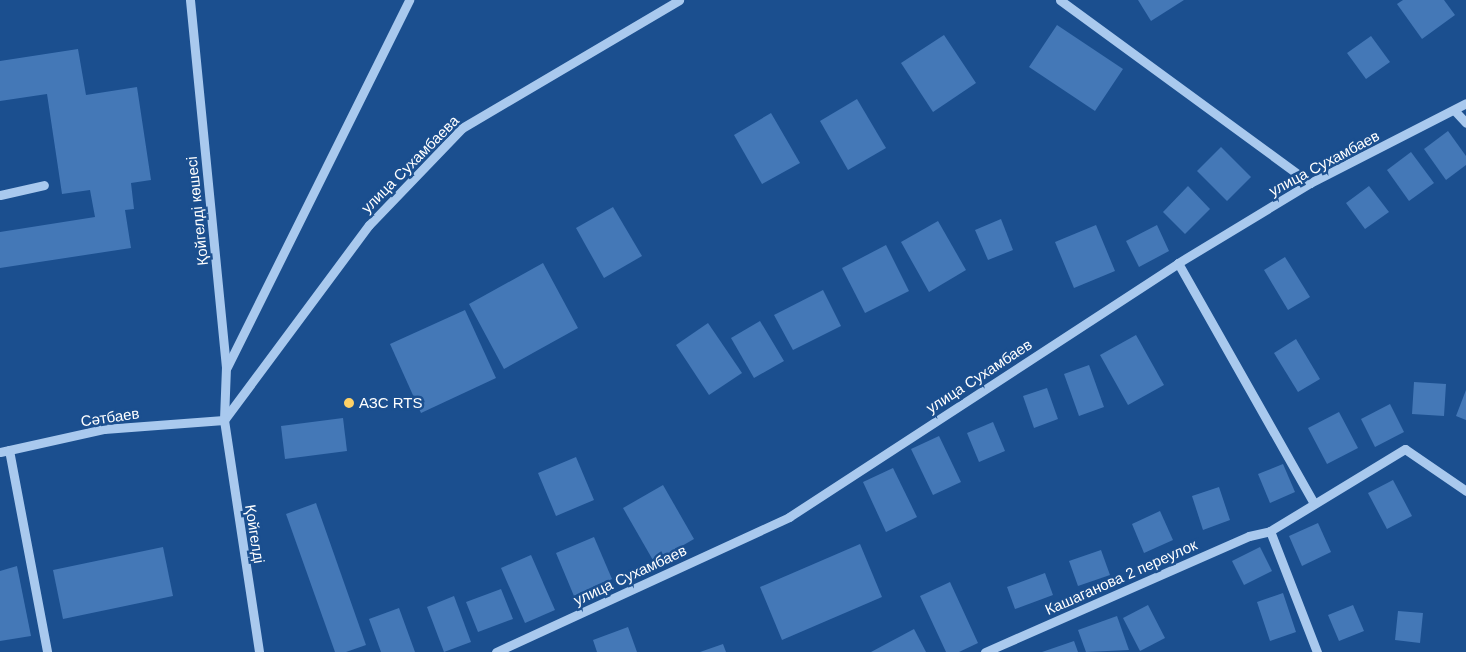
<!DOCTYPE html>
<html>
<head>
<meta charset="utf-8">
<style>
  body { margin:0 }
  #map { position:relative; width:1466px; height:652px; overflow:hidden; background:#1b4f8f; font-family:Helvetica,sans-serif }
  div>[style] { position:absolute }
  .building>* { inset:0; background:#4478b7 }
  .minor>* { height:9px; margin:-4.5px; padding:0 4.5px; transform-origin:4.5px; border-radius:4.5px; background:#a9c9ee }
  .dots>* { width:14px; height:14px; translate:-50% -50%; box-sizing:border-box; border:2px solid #1b4f8f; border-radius:50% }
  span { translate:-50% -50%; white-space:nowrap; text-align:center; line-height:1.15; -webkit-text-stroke:5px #1b4f8f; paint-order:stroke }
  .street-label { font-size:15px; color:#fff }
  .poi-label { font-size:15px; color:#fff }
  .left { translate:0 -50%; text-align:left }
</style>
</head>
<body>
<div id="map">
  <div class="building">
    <i style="clip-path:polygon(1138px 0,1184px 0,1151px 21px)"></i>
    <i style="clip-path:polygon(1403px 0,1444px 0,1455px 15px,1422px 39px,1397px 4px)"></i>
    <i style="clip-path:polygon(1057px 25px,1123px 69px,1095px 111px,1029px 67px)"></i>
    <i style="clip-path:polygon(944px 35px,976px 83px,933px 112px,901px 63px)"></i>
    <i style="clip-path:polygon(1371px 36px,1390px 62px,1366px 79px,1347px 53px)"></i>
    <i style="clip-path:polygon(78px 49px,86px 95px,137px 87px,151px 180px,131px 183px,134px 209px,125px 210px,131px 248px,0 268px,0 232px,95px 217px,90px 190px,62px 194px,47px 94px,0 101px,0 61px)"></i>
    <i style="clip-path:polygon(857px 99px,886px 148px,848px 170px,820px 121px)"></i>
    <i style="clip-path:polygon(771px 113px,800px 163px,762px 184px,734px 135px)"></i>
    <i style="clip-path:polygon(1448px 131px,1466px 156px,1466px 165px,1446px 180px,1424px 149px)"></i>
    <i style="clip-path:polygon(1221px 147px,1251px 177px,1227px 201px,1197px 171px)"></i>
    <i style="clip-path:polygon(1411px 152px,1434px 183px,1409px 201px,1387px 170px)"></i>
    <i style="clip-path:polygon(1188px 186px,1210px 209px,1185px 234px,1163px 212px)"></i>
    <i style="clip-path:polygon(1369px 186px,1389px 212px,1365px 229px,1346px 203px)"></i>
    <i style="clip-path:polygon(613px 207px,642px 256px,604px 278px,576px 228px)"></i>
    <i style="clip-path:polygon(1001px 219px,1013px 250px,988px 260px,975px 230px)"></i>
    <i style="clip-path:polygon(938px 221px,966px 270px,929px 292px,901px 242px)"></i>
    <i style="clip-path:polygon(1096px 225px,1115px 271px,1074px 288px,1055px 242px)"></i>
    <i style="clip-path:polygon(1157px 225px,1169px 251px,1139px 267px,1126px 241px)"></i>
    <i style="clip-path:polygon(886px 245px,909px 291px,865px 313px,842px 268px)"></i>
    <i style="clip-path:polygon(1285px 257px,1310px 297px,1288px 310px,1264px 270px)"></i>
    <i style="clip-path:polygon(543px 263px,578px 328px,504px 369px,469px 304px)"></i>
    <i style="clip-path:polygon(823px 290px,841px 326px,793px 350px,774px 315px)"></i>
    <i style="clip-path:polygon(465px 310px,496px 378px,421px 413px,390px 344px)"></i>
    <i style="clip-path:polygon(760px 321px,784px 361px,754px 378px,731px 338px)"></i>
    <i style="clip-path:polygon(708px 323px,742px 373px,709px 395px,676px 345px)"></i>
    <i style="clip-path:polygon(1136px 335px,1164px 385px,1128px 405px,1100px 355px)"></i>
    <i style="clip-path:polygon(1296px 339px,1320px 379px,1298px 392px,1274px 353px)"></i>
    <i style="clip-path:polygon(1089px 365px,1104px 407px,1079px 416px,1064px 374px)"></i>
    <i style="clip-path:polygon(1414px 382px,1446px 384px,1444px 416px,1412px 414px)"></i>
    <i style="clip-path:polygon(1047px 388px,1058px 419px,1034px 428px,1023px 396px)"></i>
    <i style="clip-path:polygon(1466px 390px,1466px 420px,1456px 416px)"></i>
    <i style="clip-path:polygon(1390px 404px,1404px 432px,1375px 447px,1361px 419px)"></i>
    <i style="clip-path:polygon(1339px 412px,1358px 448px,1327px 464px,1308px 428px)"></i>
    <i style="clip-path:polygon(343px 418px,347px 451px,285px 459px,281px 426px)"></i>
    <i style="clip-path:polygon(993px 422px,1005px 451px,979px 462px,967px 433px)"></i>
    <i style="clip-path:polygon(939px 436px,961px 482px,933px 495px,911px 449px)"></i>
    <i style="clip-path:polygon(576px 457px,594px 500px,556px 516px,538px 473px)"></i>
    <i style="clip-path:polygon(1283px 464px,1295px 492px,1270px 503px,1258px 474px)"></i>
    <i style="clip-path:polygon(893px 468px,917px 517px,886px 532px,863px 482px)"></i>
    <i style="clip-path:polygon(1393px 480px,1412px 516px,1387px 529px,1368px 493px)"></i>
    <i style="clip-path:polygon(663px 485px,694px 539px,654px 562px,623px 508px)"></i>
    <i style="clip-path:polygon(1219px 487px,1230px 520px,1203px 530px,1192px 496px)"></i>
    <i style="clip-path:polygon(316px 503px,366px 645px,346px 652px,335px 652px,286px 514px)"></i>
    <i style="clip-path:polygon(1160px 511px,1173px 540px,1144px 553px,1132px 524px)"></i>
    <i style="clip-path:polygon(1318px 523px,1331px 552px,1302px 566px,1289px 536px)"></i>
    <i style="clip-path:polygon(594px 537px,612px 579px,574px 596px,556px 553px)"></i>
    <i style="clip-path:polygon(860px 544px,882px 597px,782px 640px,760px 587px)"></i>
    <i style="clip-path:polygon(163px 547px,173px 596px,63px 619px,53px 570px)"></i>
    <i style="clip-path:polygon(1260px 547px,1272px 571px,1244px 585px,1232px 561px)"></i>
    <i style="clip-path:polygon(1101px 550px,1110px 575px,1078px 586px,1069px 561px)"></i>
    <i style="clip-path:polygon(531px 555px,555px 610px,525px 623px,501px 568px)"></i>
    <i style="clip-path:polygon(17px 566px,31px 636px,0 641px,0 571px)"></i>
    <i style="clip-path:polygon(1045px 573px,1053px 595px,1015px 609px,1007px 587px)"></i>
    <i style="clip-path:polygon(950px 582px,978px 643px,959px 652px,946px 652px,920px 596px)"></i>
    <i style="clip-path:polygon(501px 589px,513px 619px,478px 632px,466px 602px)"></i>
    <i style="clip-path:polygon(1283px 593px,1296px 632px,1270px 641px,1257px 602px)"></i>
    <i style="clip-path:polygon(454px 596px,471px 642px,444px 652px,427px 607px)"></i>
    <i style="clip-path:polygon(1148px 605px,1165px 638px,1140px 651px,1123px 618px)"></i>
    <i style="clip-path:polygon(1353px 605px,1364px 631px,1339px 641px,1328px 615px)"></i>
    <i style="clip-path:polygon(399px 608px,415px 652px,381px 652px,369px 619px)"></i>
    <i style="clip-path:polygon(1398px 611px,1423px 613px,1420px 643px,1395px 640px)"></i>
    <i style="clip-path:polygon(1117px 616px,1129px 650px,1086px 652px,1078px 630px)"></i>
    <i style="clip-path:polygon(628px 627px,637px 652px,597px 652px,593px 640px)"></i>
    <i style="clip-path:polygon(914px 629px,926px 652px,871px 652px)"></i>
    <i style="clip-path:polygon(1074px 641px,1078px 652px,1042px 652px)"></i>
    <i style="clip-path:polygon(723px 644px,726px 652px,700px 652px)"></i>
  </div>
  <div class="minor">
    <i style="left:190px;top:0;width:369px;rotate:84.4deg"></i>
    <i style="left:226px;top:367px;width:53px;rotate:92.2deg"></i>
    <i style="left:224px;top:420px;width:235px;rotate:81.4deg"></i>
    <i style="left:1060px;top:0;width:310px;rotate:36.2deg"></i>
    <i style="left:1455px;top:111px;width:16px;rotate:47deg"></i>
    <i style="left:0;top:195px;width:45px;rotate:-12.8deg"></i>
    <i style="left:1178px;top:263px;width:274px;rotate:60.5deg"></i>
    <i style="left:227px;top:367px;width:410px;rotate:-63.6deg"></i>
    <i style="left:224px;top:420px;width:243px;rotate:-53.4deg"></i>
    <i style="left:369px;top:225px;width:134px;rotate:-46.2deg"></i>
    <i style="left:462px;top:128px;width:252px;rotate:-30.5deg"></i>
    <i style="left:9px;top:450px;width:206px;rotate:79.3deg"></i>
    <i style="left:0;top:452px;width:107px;rotate:-12.5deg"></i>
    <i style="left:104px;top:429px;width:120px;rotate:-4.3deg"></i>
    <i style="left:1270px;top:531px;width:130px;rotate:68.8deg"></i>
    <i style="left:496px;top:652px;width:323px;rotate:-24.7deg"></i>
    <i style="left:789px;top:517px;width:465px;rotate:-33.1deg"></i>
    <i style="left:1178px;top:263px;width:154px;rotate:-31.2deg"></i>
    <i style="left:1310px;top:183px;width:175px;rotate:-27.1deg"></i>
    <i style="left:985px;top:652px;width:288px;rotate:-23.7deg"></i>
    <i style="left:1249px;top:536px;width:22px;rotate:-13deg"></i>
    <i style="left:1270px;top:531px;width:158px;rotate:-31.3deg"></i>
    <i style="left:1405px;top:449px;width:74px;rotate:34.5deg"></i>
  </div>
  <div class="dots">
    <i style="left:349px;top:403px;background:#ffd166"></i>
  </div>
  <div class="street-label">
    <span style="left:1324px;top:163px;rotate:-28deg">улица Сухамбаев</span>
    <span style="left:410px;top:164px;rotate:-45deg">улица Сухамбаева</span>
    <span style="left:197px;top:211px;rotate:-96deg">Қойгелді көшесі</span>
    <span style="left:979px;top:376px;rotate:-33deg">улица Сухамбаев</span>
    <span style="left:110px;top:417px;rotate:-8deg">Сәтбаев</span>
    <span style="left:255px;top:534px;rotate:81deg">Қойгелді</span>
    <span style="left:630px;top:575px;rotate:-25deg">улица Сухамбаев</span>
    <span style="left:1121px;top:577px;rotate:-24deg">Кашаганова 2 переулок</span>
  </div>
  <div class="poi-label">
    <span class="left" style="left:359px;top:403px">АЗС RTS</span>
  </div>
</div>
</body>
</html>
